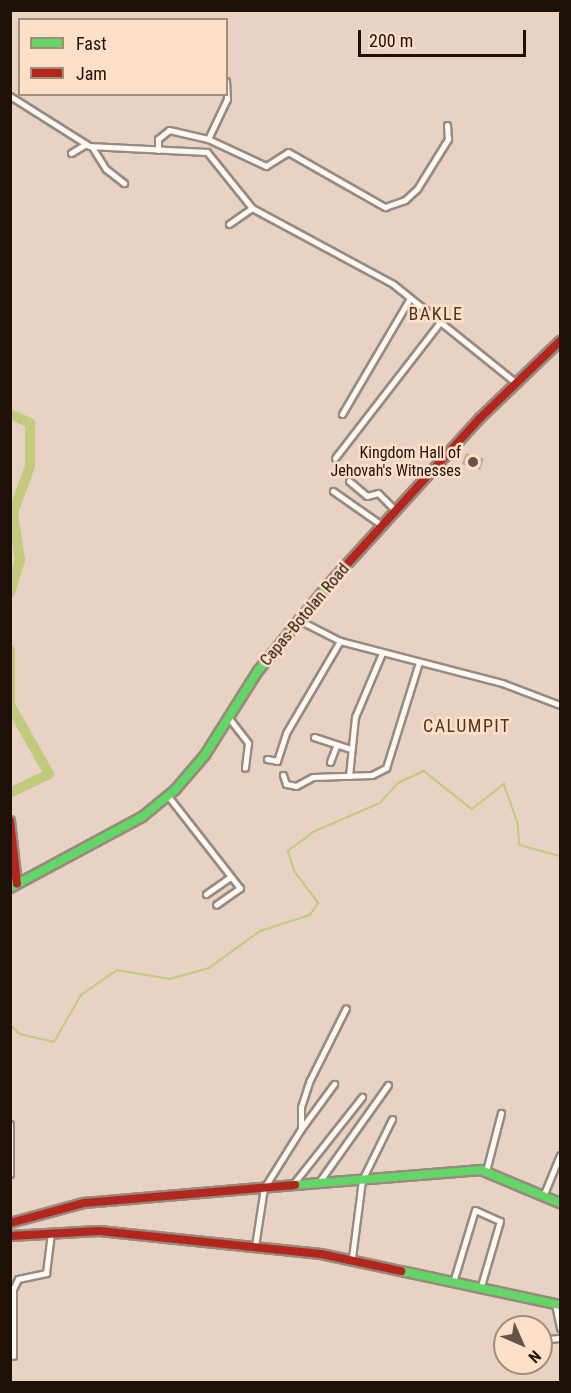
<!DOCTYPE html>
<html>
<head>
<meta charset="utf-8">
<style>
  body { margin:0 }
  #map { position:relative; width:571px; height:1393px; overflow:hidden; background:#e7d2c3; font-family:"Roboto Condensed",sans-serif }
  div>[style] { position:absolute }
  .stream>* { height:1.5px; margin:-0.75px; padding:0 0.75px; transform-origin:0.75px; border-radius:0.75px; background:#c2ca7e }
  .river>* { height:10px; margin:-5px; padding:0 5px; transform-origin:5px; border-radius:5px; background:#c2ca7e }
  .building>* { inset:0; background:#c2ae94 }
  .roads { filter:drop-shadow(2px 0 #998a7e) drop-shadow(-2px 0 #998a7e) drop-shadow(0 2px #998a7e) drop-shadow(0 -2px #998a7e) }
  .street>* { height:5px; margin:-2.5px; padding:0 2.5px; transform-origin:2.5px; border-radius:2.5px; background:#fbf8f6 }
  .fast>* { height:8px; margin:-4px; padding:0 4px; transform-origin:4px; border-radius:4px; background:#63d668 }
  .jam>* { height:8px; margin:-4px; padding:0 4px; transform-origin:4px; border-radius:4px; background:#b3261e }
  .dots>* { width:16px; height:16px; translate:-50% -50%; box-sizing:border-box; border:3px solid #fedfc8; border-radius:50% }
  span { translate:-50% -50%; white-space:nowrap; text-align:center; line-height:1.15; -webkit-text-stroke:5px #fedfc8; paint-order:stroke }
  .poi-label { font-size:16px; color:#1d1006 }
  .right { translate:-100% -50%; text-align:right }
  .street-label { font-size:16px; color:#1d1006 }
  .neighbourhood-label { font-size:18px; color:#52351c; letter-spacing:1.5px }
  .frame { position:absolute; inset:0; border:12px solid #1d1006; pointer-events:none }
  .legend { position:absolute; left:18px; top:18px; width:210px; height:78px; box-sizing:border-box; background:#fedfc8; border:2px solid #a48c7a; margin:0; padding:8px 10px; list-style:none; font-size:18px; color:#1d1006 }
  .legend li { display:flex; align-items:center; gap:12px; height:30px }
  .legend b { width:30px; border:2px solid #a48c7a }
  .north { position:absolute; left:493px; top:1315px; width:60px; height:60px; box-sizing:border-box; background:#fedfc8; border:2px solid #a48c7a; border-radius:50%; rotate:135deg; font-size:16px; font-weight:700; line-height:24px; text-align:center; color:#1d1006 }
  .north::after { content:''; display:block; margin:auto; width:21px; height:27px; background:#645448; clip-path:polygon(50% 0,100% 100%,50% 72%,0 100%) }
  .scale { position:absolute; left:358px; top:30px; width:168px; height:27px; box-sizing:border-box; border:3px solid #1d1006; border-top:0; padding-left:8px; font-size:18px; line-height:21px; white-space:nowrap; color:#1d1006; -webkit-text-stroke:4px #fedfc8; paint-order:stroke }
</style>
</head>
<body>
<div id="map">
  <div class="stream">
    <i style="left:10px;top:1024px;width:14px;rotate:45deg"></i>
    <i style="left:20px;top:1034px;width:35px;rotate:13deg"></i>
    <i style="left:54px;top:1042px;width:54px;rotate:-60.1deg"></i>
    <i style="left:81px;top:995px;width:44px;rotate:-34.8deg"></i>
    <i style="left:117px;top:970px;width:54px;rotate:9.6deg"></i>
    <i style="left:170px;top:979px;width:41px;rotate:-15.8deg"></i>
    <i style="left:209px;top:968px;width:63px;rotate:-36deg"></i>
    <i style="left:260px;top:931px;width:52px;rotate:-17.7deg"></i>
    <i style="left:310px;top:915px;width:14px;rotate:-56deg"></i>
    <i style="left:318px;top:903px;width:40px;rotate:-127deg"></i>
    <i style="left:294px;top:871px;width:21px;rotate:-107deg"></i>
    <i style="left:288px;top:851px;width:31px;rotate:-37deg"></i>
    <i style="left:313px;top:832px;width:73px;rotate:-23.4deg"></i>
    <i style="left:380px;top:803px;width:27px;rotate:-48deg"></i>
    <i style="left:398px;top:783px;width:29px;rotate:-25deg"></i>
    <i style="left:424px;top:771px;width:61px;rotate:38.4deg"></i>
    <i style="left:472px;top:809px;width:41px;rotate:-38deg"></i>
    <i style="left:504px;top:784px;width:41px;rotate:70.3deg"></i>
    <i style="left:518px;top:823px;width:22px;rotate:85deg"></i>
    <i style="left:520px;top:845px;width:41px;rotate:15.4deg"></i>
  </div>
  <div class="river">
    <i style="left:10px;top:414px;width:22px;rotate:24deg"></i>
    <i style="left:30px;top:423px;width:43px;rotate:90deg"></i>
    <i style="left:30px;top:466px;width:50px;rotate:109.9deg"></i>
    <i style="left:13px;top:513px;width:48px;rotate:81.5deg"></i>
    <i style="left:20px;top:560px;width:34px;rotate:107deg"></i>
    <i style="left:10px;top:650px;width:55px;rotate:90deg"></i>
    <i style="left:10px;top:705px;width:79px;rotate:60.5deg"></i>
    <i style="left:49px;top:774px;width:43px;rotate:154deg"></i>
  </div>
  <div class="building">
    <i style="clip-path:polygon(466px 453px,484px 459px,480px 470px,462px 464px)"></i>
  </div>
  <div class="roads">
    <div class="street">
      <i style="left:10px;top:96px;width:93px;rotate:32.3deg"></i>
      <i style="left:89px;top:146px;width:118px;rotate:2.9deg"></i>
      <i style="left:207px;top:152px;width:72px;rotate:51.2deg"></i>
      <i style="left:252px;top:208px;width:160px;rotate:28.3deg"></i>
      <i style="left:393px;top:284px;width:156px;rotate:38.8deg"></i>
      <i style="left:208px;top:139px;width:44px;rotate:-64.6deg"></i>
      <i style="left:227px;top:99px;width:18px;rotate:-93deg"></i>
      <i style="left:92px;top:147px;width:26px;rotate:58deg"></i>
      <i style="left:106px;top:169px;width:23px;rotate:38deg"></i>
      <i style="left:158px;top:150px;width:11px;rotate:-90deg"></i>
      <i style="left:158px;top:139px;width:14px;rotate:-39deg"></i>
      <i style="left:169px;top:130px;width:40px;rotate:13deg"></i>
      <i style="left:208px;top:139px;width:64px;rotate:25deg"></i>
      <i style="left:266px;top:166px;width:26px;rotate:-32deg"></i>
      <i style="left:288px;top:152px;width:112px;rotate:29.6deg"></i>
      <i style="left:385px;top:207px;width:21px;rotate:-19deg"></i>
      <i style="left:405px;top:200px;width:16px;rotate:-43deg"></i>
      <i style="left:417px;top:189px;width:59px;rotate:-58.2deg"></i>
      <i style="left:448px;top:139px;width:14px;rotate:-94deg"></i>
      <i style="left:71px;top:153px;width:17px;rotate:-31deg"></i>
      <i style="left:229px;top:224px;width:28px;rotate:-35deg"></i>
      <i style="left:342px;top:414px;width:134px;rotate:-59.6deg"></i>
      <i style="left:335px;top:458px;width:172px;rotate:-52.3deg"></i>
      <i style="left:349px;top:481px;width:23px;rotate:40deg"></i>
      <i style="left:367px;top:496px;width:11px;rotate:-15deg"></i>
      <i style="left:378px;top:493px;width:25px;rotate:45deg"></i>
      <i style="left:333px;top:491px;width:61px;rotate:35deg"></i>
      <i style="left:297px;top:619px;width:48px;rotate:27.1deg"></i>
      <i style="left:340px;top:641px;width:167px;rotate:14.5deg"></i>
      <i style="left:502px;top:683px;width:62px;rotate:20.8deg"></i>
      <i style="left:228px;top:717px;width:33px;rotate:52deg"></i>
      <i style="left:248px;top:743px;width:25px;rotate:97deg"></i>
      <i style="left:314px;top:737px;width:39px;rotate:18deg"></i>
      <i style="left:267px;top:759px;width:10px;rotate:11deg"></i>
      <i style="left:277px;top:761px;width:29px;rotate:-72deg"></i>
      <i style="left:286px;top:733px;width:107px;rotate:-59.6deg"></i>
      <i style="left:330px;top:762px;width:17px;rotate:-69deg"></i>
      <i style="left:283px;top:775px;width:9px;rotate:72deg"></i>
      <i style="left:286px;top:784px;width:10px;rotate:11deg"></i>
      <i style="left:296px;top:786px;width:19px;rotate:-28deg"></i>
      <i style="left:313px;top:777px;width:59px;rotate:-1.9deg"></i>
      <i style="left:372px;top:775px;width:16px;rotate:-27deg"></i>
      <i style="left:386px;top:768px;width:108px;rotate:-72.7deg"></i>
      <i style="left:349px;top:776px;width:59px;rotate:-84.2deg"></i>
      <i style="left:355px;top:717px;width:69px;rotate:-67.1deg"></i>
      <i style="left:168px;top:796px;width:117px;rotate:52deg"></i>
      <i style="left:240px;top:888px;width:29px;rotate:145deg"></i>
      <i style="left:206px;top:894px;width:29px;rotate:-35deg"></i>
      <i style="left:10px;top:1124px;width:50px;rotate:90deg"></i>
      <i style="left:301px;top:1129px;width:56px;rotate:-53.7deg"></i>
      <i style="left:486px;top:1171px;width:60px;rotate:-75.5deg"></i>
      <i style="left:319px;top:1182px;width:119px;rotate:-54.6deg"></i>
      <i style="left:294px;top:1183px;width:110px;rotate:-51.7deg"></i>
      <i style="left:544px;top:1194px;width:42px;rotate:-67.7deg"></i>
      <i style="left:255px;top:1246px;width:59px;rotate:-81.2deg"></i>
      <i style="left:264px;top:1188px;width:70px;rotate:-57.9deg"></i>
      <i style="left:301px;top:1129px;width:22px;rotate:-90deg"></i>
      <i style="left:301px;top:1107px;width:28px;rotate:-72deg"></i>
      <i style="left:310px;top:1080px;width:80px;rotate:-63.4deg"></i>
      <i style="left:352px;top:1258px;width:79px;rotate:-82.7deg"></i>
      <i style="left:362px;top:1180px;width:68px;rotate:-63.8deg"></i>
      <i style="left:454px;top:1279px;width:72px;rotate:-73.1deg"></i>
      <i style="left:475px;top:1210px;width:27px;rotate:24deg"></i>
      <i style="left:500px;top:1221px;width:68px;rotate:106.3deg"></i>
      <i style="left:555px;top:1304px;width:25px;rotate:78deg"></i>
      <i style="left:547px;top:1339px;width:13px;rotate:-4deg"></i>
      <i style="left:13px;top:1356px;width:67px;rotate:-90deg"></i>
      <i style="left:13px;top:1289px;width:11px;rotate:-63deg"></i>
      <i style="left:18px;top:1279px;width:29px;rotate:-12deg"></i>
      <i style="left:46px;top:1273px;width:40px;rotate:-82.9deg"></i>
    </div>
    <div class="fast">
      <i style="left:10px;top:888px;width:150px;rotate:-28.3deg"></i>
      <i style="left:142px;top:817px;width:43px;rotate:-39.3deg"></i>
      <i style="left:175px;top:790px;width:46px;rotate:-49.4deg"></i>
      <i style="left:205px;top:755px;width:99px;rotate:-57.8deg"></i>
      <i style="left:258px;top:671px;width:112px;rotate:-50.8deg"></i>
      <i style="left:295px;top:1185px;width:187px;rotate:-4.6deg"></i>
      <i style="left:481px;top:1170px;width:86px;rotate:22.7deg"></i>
      <i style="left:401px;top:1271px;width:163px;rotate:12.1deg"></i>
    </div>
    <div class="jam">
      <i style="left:329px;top:584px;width:224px;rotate:-47.7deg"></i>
      <i style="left:480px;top:418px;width:111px;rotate:-43.9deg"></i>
      <i style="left:10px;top:821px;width:63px;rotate:83.7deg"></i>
      <i style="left:10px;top:1223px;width:77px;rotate:-15.1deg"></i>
      <i style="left:84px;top:1203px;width:212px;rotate:-4.9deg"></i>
      <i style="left:10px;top:1236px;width:89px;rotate:-3.2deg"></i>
      <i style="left:99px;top:1231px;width:223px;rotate:5.9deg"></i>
      <i style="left:321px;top:1254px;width:82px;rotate:12deg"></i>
    </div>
  </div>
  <div class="dots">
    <i style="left:473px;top:462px;background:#645448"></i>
  </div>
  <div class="poi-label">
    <span class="right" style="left:461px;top:462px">Kingdom Hall of<br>Jehovah's Witnesses</span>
  </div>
  <div class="street-label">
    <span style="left:305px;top:615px;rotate:-50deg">Capas-Botolan Road</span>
  </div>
  <div class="neighbourhood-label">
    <span style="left:436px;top:314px">BAKLE</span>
    <span style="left:467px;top:726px">CALUMPIT</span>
  </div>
  <div class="frame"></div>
  <ul class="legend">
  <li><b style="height:8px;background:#63d668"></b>Fast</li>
  <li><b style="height:8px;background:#b3261e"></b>Jam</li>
  </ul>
  <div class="north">N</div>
  <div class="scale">200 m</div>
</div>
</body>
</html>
